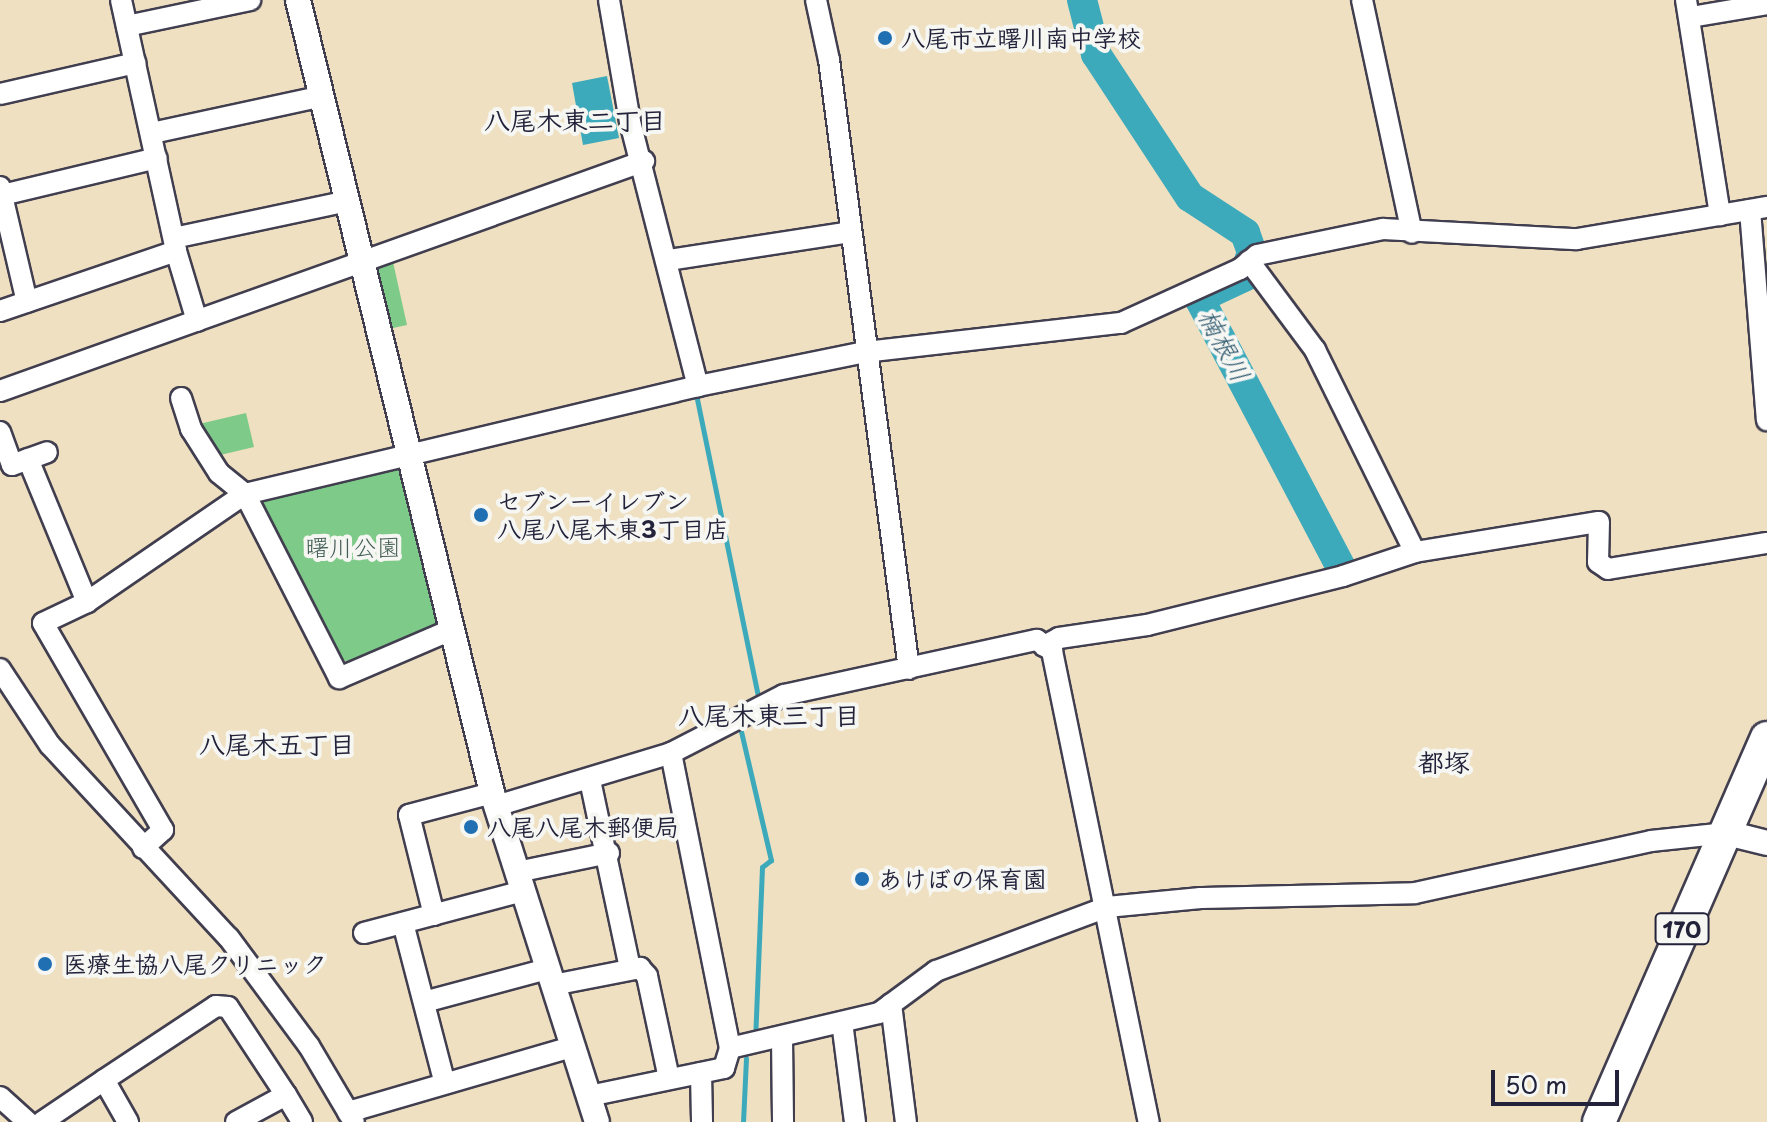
<!DOCTYPE html>
<html>
<head>
<meta charset="utf-8">
<style>
  body { margin:0 }
  #map { position:relative; width:1767px; height:1122px; overflow:hidden; background:#efe0c1; font-family:"Playpen Sans","Klee One",sans-serif }
  div>[style] { position:absolute }
  .green>* { inset:0; background:#7eca88 }
  .water>* { inset:0; background:#3daabb }
  .stream>* { height:5px; margin:-2.5px; padding:0 2.5px; transform-origin:2.5px; border-radius:2.5px; background:#3daabb }
  .river>* { height:30px; margin:-15px; padding:0 15px; transform-origin:15px; border-radius:15px; background:#3daabb }
  .roads { filter:drop-shadow(2px 0 #413e4f) drop-shadow(-2px 0 #413e4f) drop-shadow(0 2px #413e4f) drop-shadow(0 -2px #413e4f) }
  .minor>* { height:20px; margin:-10px; padding:0 10px; transform-origin:10px; border-radius:10px; background:#fff }
  .tertiary>* { height:24px; margin:-12px; padding:0 12px; transform-origin:12px; border-radius:12px; background:#fff }
  .trunk>* { height:32px; margin:-16px; padding:0 16px; transform-origin:16px; border-radius:16px; background:#fff }
  .dots>* { width:22px; height:22px; translate:-50% -50%; box-sizing:border-box; border:4px solid #f6f6f2; border-radius:50% }
  span { translate:-50% -50%; white-space:nowrap; text-align:center; line-height:1.15; -webkit-text-stroke:8px #f6f6f2; paint-order:stroke }
  .shield-label span { padding:2px 6px; background:#f6f6f2; border:2px solid; border-radius:6px; -webkit-text-stroke-width:0 }
  .shield-label { font-size:22px; color:#22223b; font-weight:700 }
  .poi-label { font-size:24px; color:#22223b; font-weight:700 }
  .left { translate:0 -50%; text-align:left }
  .park-label { font-size:24px; color:#425d56 }
  .neighbourhood-label { font-size:26px; color:#22223b; font-weight:700 }
  .water-label { font-size:26px; color:#2d586e; font-style:italic }
  .scale { position:absolute; left:1491px; top:1070px; width:128px; height:36px; box-sizing:border-box; border:4px solid #22223b; border-top:0; padding-left:10px; font-size:24px; line-height:28px; white-space:nowrap; color:#22223b; -webkit-text-stroke:6px #f6f6f2; paint-order:stroke }
</style>
</head>
<body>
<div id="map">
  <div class="green">
    <i style="clip-path:polygon(393px 262px,407px 325px,384px 330px,370px 267px)"></i>
    <i style="clip-path:polygon(246px 413px,254px 447px,216px 456px,199px 424px)"></i>
    <i style="clip-path:polygon(398px 468px,439px 623px,353px 663px,343px 660px,256px 505px,259px 499px)"></i>
  </div>
  <div class="water">
    <i style="clip-path:polygon(607px 76px,619px 138px,583px 145px,572px 83px)"></i>
  </div>
  <div class="stream">
    <i style="left:697px;top:399px;width:308px;rotate:78.4deg"></i>
    <i style="left:740px;top:727px;width:137px;rotate:76.9deg"></i>
    <i style="left:771px;top:860px;width:11px;rotate:142deg"></i>
    <i style="left:762px;top:867px;width:171px;rotate:92.3deg"></i>
    <i style="left:743px;top:1122px;width:64px;rotate:-87.3deg"></i>
  </div>
  <div class="river">
    <i style="left:1082px;top:0;width:56px;rotate:75.5deg"></i>
    <i style="left:1096px;top:54px;width:171px;rotate:56.7deg"></i>
    <i style="left:1190px;top:197px;width:66px;rotate:33.2deg"></i>
    <i style="left:1245px;top:233px;width:20px;rotate:70deg"></i>
    <i style="left:1252px;top:252px;width:26px;rotate:108deg"></i>
    <i style="left:1244px;top:277px;width:50px;rotate:155deg"></i>
    <i style="left:1199px;top:298px;width:304px;rotate:62.2deg"></i>
  </div>
  <div class="roads">
    <div class="minor">
      <i style="left:121px;top:0;width:257px;rotate:77.6deg"></i>
      <i style="left:176px;top:251px;width:73px;rotate:73.3deg"></i>
      <i style="left:609px;top:0;width:124px;rotate:80.2deg"></i>
      <i style="left:630px;top:122px;width:273px;rotate:75.6deg"></i>
      <i style="left:816px;top:0;width:61px;rotate:77.8deg"></i>
      <i style="left:829px;top:60px;width:614px;rotate:82.52deg"></i>
      <i style="left:1362px;top:0;width:238px;rotate:77.9deg"></i>
      <i style="left:1686px;top:0;width:218px;rotate:81deg"></i>
      <i style="left:1691px;top:17px;width:77px;rotate:-9.7deg"></i>
      <i style="left:127px;top:26px;width:126px;rotate:-11.9deg"></i>
      <i style="left:0;top:94px;width:139px;rotate:-12.9deg"></i>
      <i style="left:152px;top:133px;width:171px;rotate:-12.2deg"></i>
      <i style="left:0;top:187px;width:118px;rotate:76.8deg"></i>
      <i style="left:2px;top:195px;width:159px;rotate:-13.4deg"></i>
      <i style="left:1750px;top:210px;width:211px;rotate:85.4deg"></i>
      <i style="left:174px;top:238px;width:174px;rotate:-12deg"></i>
      <i style="left:668px;top:260px;width:184px;rotate:-8.7deg"></i>
      <i style="left:1249px;top:261px;width:111px;rotate:53.4deg"></i>
      <i style="left:1315px;top:350px;width:225px;rotate:63.7deg"></i>
      <i style="left:0;top:311px;width:186px;rotate:-18.8deg"></i>
      <i style="left:0;top:391px;width:684px;rotate:-19.65deg"></i>
      <i style="left:181px;top:398px;width:33px;rotate:72deg"></i>
      <i style="left:191px;top:429px;width:52px;rotate:57.5deg"></i>
      <i style="left:219px;top:473px;width:33px;rotate:39deg"></i>
      <i style="left:245px;top:494px;width:466px;rotate:-13.4deg"></i>
      <i style="left:698px;top:386px;width:170px;rotate:-11.5deg"></i>
      <i style="left:865px;top:352px;width:258px;rotate:-6.5deg"></i>
      <i style="left:1121px;top:323px;width:131px;rotate:-24.4deg"></i>
      <i style="left:1240px;top:269px;width:22px;rotate:-39deg"></i>
      <i style="left:1257px;top:255px;width:129px;rotate:-11.7deg"></i>
      <i style="left:1383px;top:229px;width:194px;rotate:3deg"></i>
      <i style="left:1577px;top:239px;width:193px;rotate:-9.6deg"></i>
      <i style="left:0;top:432px;width:35px;rotate:70deg"></i>
      <i style="left:12px;top:465px;width:37px;rotate:-20deg"></i>
      <i style="left:28px;top:459px;width:155px;rotate:67.6deg"></i>
      <i style="left:1044px;top:646px;width:17px;rotate:-28deg"></i>
      <i style="left:1059px;top:638px;width:89px;rotate:-8.4deg"></i>
      <i style="left:1147px;top:625px;width:202px;rotate:-14deg"></i>
      <i style="left:1343px;top:576px;width:76px;rotate:-18.4deg"></i>
      <i style="left:1415px;top:552px;width:186px;rotate:-9.3deg"></i>
      <i style="left:1599px;top:522px;width:40px;rotate:91.4deg"></i>
      <i style="left:1598px;top:562px;width:12px;rotate:35deg"></i>
      <i style="left:1608px;top:569px;width:161px;rotate:-9.3deg"></i>
      <i style="left:0;top:669px;width:91px;rotate:56.7deg"></i>
      <i style="left:50px;top:745px;width:263px;rotate:47.2deg"></i>
      <i style="left:229px;top:938px;width:134px;rotate:53.5deg"></i>
      <i style="left:309px;top:1046px;width:88px;rotate:59.4deg"></i>
      <i style="left:671px;top:753px;width:301px;rotate:78.7deg"></i>
      <i style="left:590px;top:780px;width:192px;rotate:78deg"></i>
      <i style="left:496px;top:806px;width:183px;rotate:-16.8deg"></i>
      <i style="left:671px;top:753px;width:127px;rotate:-27.2deg"></i>
      <i style="left:784px;top:695px;width:259px;rotate:-12.3deg"></i>
      <i style="left:1037px;top:640px;width:19px;rotate:36deg"></i>
      <i style="left:1052px;top:651px;width:481px;rotate:78.4deg"></i>
      <i style="left:143px;top:848px;width:27px;rotate:-42deg"></i>
      <i style="left:163px;top:830px;width:239px;rotate:-120.1deg"></i>
      <i style="left:43px;top:623px;width:49px;rotate:-25.5deg"></i>
      <i style="left:87px;top:602px;width:191px;rotate:-34.4deg"></i>
      <i style="left:245px;top:494px;width:207px;rotate:62.9deg"></i>
      <i style="left:339px;top:678px;width:122px;rotate:-23.2deg"></i>
      <i style="left:517px;top:872px;width:94px;rotate:-11.7deg"></i>
      <i style="left:434px;top:915px;width:103px;rotate:-104deg"></i>
      <i style="left:409px;top:815px;width:86px;rotate:-14.8deg"></i>
      <i style="left:403px;top:923px;width:162px;rotate:75.4deg"></i>
      <i style="left:364px;top:933px;width:164px;rotate:-14.8deg"></i>
      <i style="left:553px;top:985px;width:89px;rotate:-11.1deg"></i>
      <i style="left:640px;top:968px;width:11px;rotate:49deg"></i>
      <i style="left:647px;top:976px;width:105px;rotate:77.9deg"></i>
      <i style="left:424px;top:1002px;width:127px;rotate:-15deg"></i>
      <i style="left:891px;top:1004px;width:119px;rotate:82.8deg"></i>
      <i style="left:842px;top:1022px;width:101px;rotate:82.6deg"></i>
      <i style="left:782px;top:1038px;width:84px;rotate:89.3deg"></i>
      <i style="left:701px;top:1073px;width:49px;rotate:88.8deg"></i>
      <i style="left:589px;top:1096px;width:138px;rotate:-11.7deg"></i>
      <i style="left:724px;top:1068px;width:21px;rotate:-73deg"></i>
      <i style="left:730px;top:1048px;width:153px;rotate:-13.2deg"></i>
      <i style="left:879px;top:1013px;width:71px;rotate:-36.4deg"></i>
      <i style="left:936px;top:971px;width:183px;rotate:-20.5deg"></i>
      <i style="left:1107px;top:907px;width:94px;rotate:-5.5deg"></i>
      <i style="left:1201px;top:898px;width:214px;rotate:-1.3deg"></i>
      <i style="left:1415px;top:893px;width:242px;rotate:-12.4deg"></i>
      <i style="left:1651px;top:841px;width:76px;rotate:-6deg"></i>
      <i style="left:0;top:1097px;width:38px;rotate:42deg"></i>
      <i style="left:348px;top:1112px;width:233px;rotate:-16.2deg"></i>
      <i style="left:42px;top:1122px;width:75px;rotate:-34.1deg"></i>
      <i style="left:128px;top:1122px;width:48px;rotate:-119.7deg"></i>
      <i style="left:104px;top:1080px;width:134px;rotate:-33.5deg"></i>
      <i style="left:216px;top:1006px;width:12px;rotate:5deg"></i>
      <i style="left:228px;top:1007px;width:105px;rotate:56.6deg"></i>
      <i style="left:236px;top:1122px;width:57px;rotate:-28.4deg"></i>
      <i style="left:286px;top:1095px;width:31px;rotate:59deg"></i>
    </div>
    <div class="tertiary">
      <i style="left:298px;top:0;width:816px;rotate:76.25deg"></i>
      <i style="left:492px;top:793px;width:345px;rotate:72.3deg"></i>
      <i style="left:1727px;top:833px;width:41px;rotate:14deg"></i>
    </div>
    <div class="trunk">
      <i style="left:1599px;top:1122px;width:419px;rotate:-66.4deg"></i>
    </div>
  </div>
  <div class="dots">
    <i style="left:885px;top:38px;background:#1f6fb2"></i>
    <i style="left:481px;top:515px;background:#1f6fb2"></i>
    <i style="left:471px;top:827px;background:#1f6fb2"></i>
    <i style="left:862px;top:879px;background:#1f6fb2"></i>
    <i style="left:45px;top:964px;background:#1f6fb2"></i>
  </div>
  <div class="shield-label">
    <span style="left:1682px;top:929px">170</span>
  </div>
  <div class="poi-label">
    <span class="left" style="left:901px;top:38px">八尾市立曙川南中学校</span>
    <span class="left" style="left:497px;top:515px">セブンーイレブン<br>八尾八尾木東3丁目店</span>
    <span class="left" style="left:487px;top:827px">八尾八尾木郵便局</span>
    <span class="left" style="left:878px;top:879px">あけぼの保育園</span>
    <span class="left" style="left:63px;top:964px">医療生協八尾クリニック</span>
  </div>
  <div class="park-label">
    <span style="left:353px;top:547px">曙川公園</span>
  </div>
  <div class="neighbourhood-label">
    <span style="left:575px;top:120px">八尾木東二丁目</span>
    <span style="left:769px;top:715px">八尾木東三丁目</span>
    <span style="left:277px;top:744px">八尾木五丁目</span>
    <span style="left:1444px;top:762px">都塚</span>
  </div>
  <div class="water-label">
    <span style="left:1225px;top:345px;rotate:62deg">楠根川</span>
  </div>
  <div class="scale">50 m</div>
</div>
</body>
</html>
